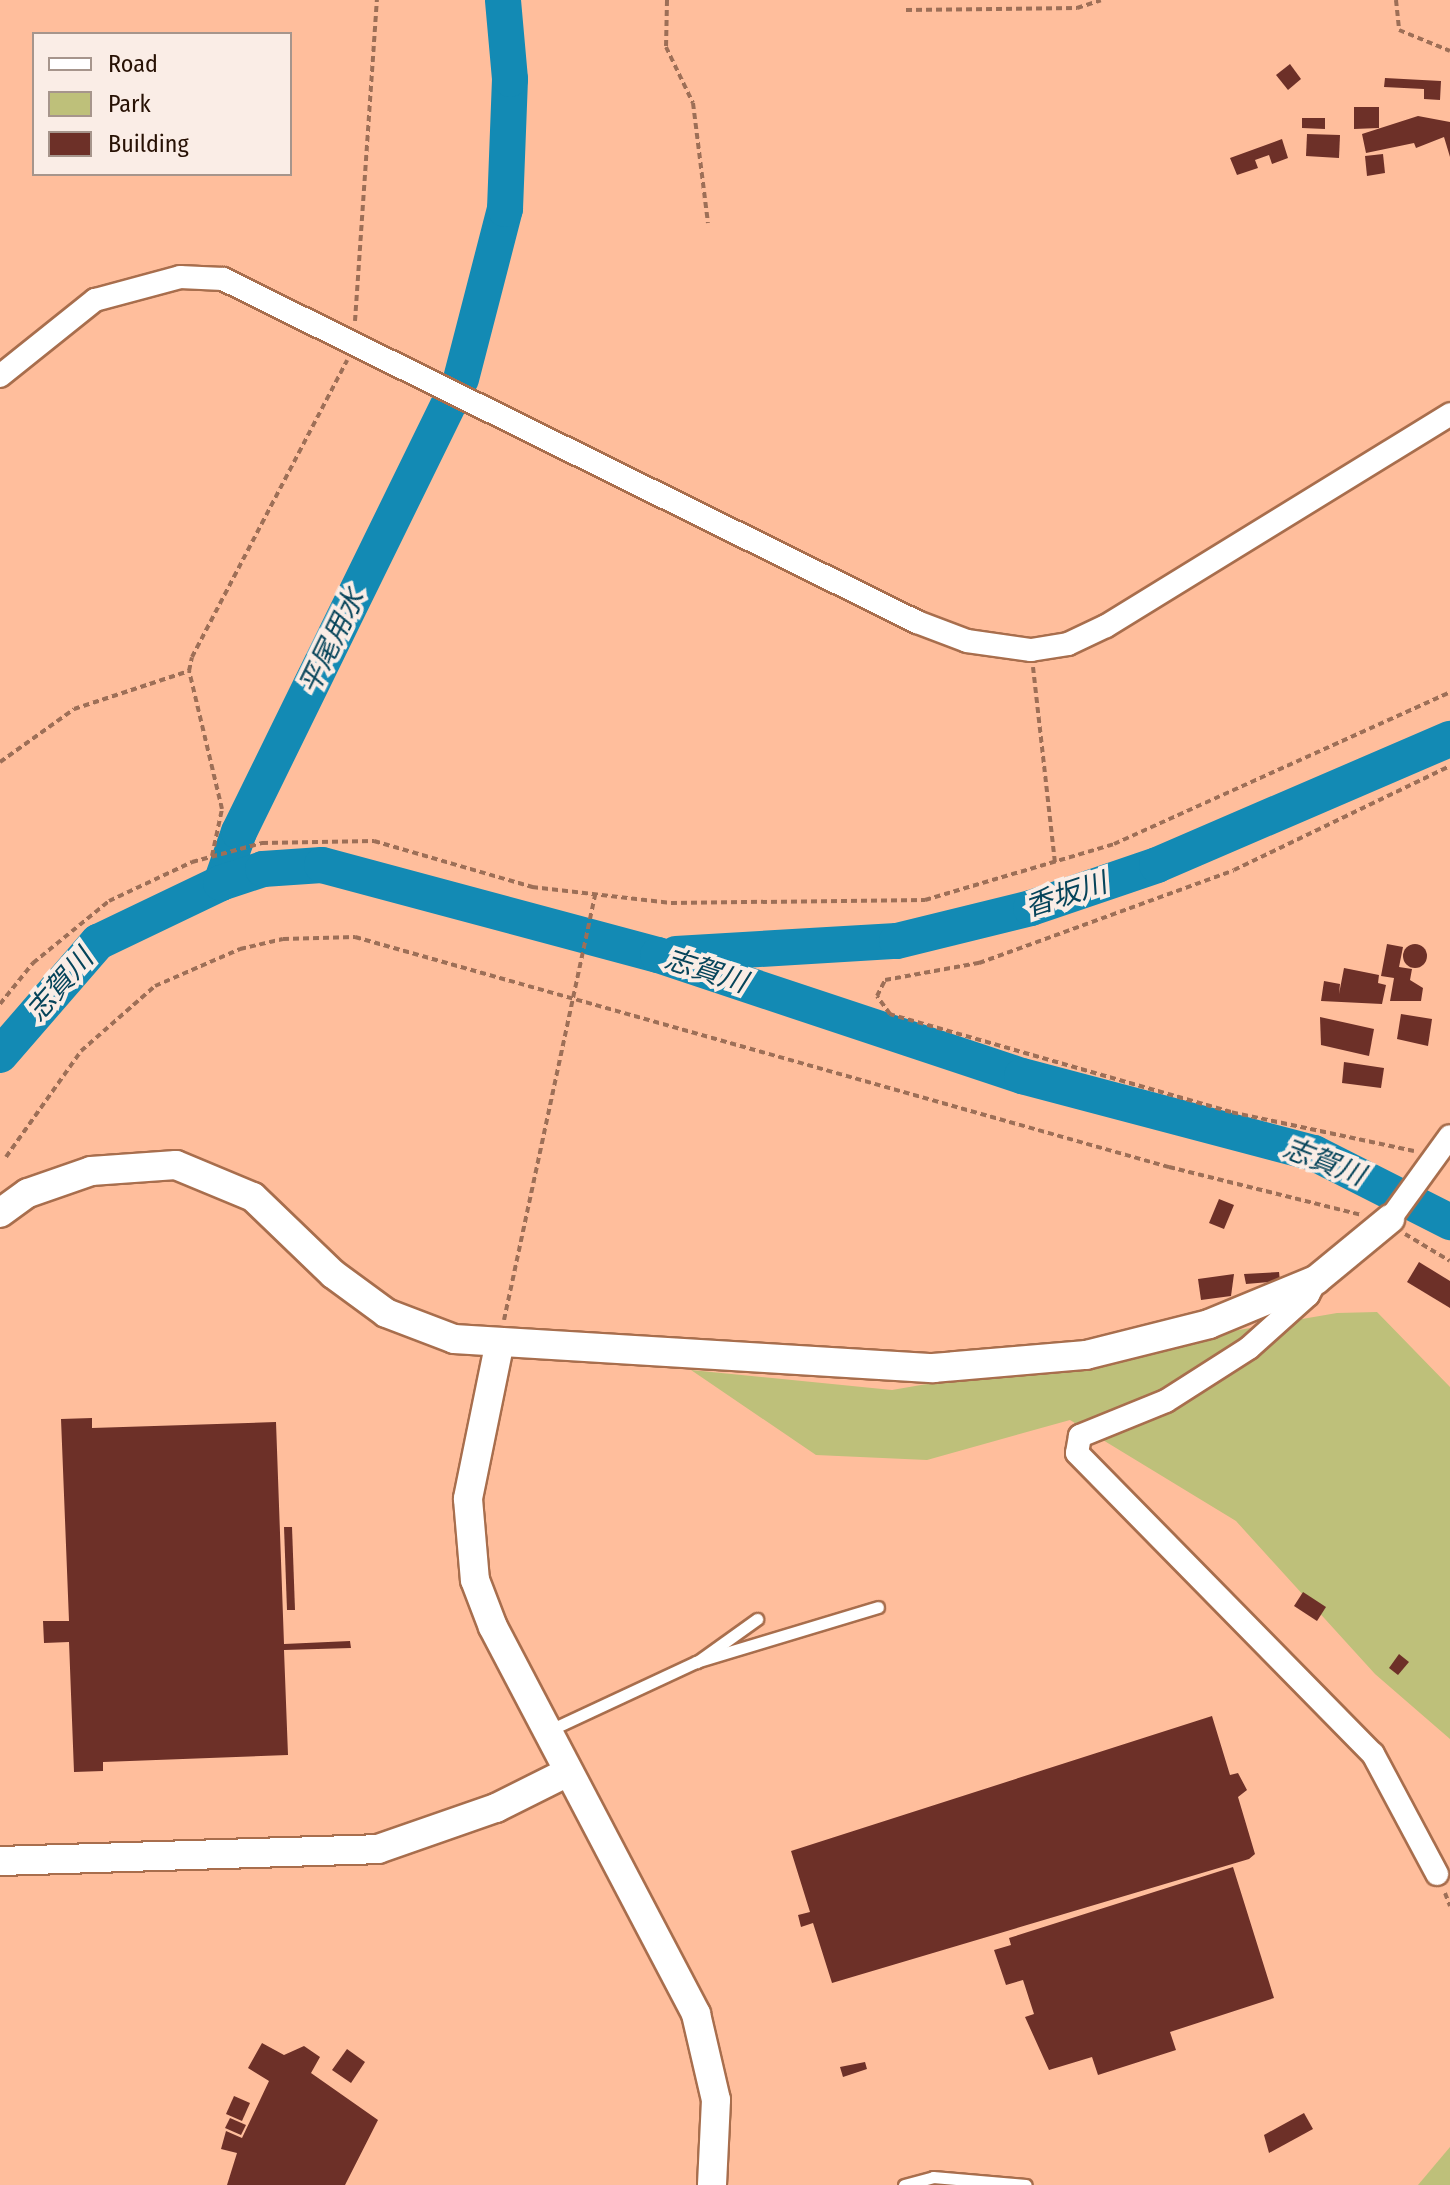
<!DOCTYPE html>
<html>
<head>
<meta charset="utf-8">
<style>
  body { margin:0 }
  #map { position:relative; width:1450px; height:2185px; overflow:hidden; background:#ffbe9c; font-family:"Fira Sans Condensed","Noto Sans JP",sans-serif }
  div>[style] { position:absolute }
  .green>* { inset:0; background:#bec07a }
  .river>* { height:36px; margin:-18px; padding:0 18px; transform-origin:18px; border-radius:18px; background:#138ab4 }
  .building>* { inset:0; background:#6d3028 }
  .round { border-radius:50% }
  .path>* { height:4px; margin-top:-2px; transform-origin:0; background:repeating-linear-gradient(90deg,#9d6f57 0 6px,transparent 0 10px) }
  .roads { filter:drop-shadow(2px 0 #a86e4d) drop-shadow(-2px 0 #a86e4d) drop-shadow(0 2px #a86e4d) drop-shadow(0 -2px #a86e4d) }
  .service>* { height:11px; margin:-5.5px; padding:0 5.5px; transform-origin:5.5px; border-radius:5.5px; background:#fff }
  .minor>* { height:22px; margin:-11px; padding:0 11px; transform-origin:11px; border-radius:11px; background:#fff }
  .tertiary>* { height:28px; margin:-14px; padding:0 14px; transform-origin:14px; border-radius:14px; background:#fff }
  span { translate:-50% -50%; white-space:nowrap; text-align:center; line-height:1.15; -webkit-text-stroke:8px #faede6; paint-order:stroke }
  .water-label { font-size:28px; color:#06445a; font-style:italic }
  .legend { position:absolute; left:32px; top:32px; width:260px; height:144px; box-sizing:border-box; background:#faede6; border:2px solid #a6958c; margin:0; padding:10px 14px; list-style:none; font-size:24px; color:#271104 }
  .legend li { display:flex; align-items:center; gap:16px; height:40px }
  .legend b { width:40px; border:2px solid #a6958c }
</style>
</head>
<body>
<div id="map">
  <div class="green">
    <i style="clip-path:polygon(1377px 1312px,1450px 1387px,1450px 1739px,1375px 1674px,1236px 1521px,1070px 1420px,927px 1460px,816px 1455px,691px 1370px,892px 1390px,1337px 1313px)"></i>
    <i style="clip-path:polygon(1450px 2147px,1450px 2185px,1418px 2185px)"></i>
  </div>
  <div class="river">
    <i style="left:461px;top:379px;width:176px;rotate:-75.5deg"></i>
    <i style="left:505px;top:209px;width:130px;rotate:-87.8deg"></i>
    <i style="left:510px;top:79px;width:79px;rotate:-95.1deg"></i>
    <i style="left:221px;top:883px;width:54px;rotate:-70.6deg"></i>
    <i style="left:239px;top:832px;width:478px;rotate:-63.9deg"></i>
    <i style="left:676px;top:954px;width:221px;rotate:-3.4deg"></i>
    <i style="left:897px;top:941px;width:138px;rotate:-13.8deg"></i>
    <i style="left:1031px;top:908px;width:133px;rotate:-18.8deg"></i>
    <i style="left:1157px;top:865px;width:319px;rotate:-23.3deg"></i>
    <i style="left:0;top:1055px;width:150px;rotate:-49.1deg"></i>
    <i style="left:98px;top:942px;width:136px;rotate:-25.6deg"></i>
    <i style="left:221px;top:883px;width:44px;rotate:-18.4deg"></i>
    <i style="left:263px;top:869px;width:59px;rotate:-3.9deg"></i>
    <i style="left:322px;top:865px;width:348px;rotate:15deg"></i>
    <i style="left:658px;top:955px;width:384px;rotate:18.4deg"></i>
    <i style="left:1022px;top:1076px;width:302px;rotate:14.8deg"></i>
    <i style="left:1314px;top:1153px;width:153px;rotate:26.9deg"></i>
  </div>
  <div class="building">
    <i style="clip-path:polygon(1290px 64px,1301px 79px,1288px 90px,1276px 75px)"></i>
    <i style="clip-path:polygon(1385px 78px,1441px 81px,1440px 100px,1424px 99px,1424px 89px,1384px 87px)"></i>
    <i style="clip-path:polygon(1354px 107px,1379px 107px,1379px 128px,1354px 129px)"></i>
    <i style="clip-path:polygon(1418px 116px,1450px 122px,1450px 157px,1444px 137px,1416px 148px,1414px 143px,1366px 153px,1362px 134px)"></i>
    <i style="clip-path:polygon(1302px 118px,1325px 118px,1325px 129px,1302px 128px)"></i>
    <i style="clip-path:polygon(1307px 134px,1340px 135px,1339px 158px,1306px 156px)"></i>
    <i style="clip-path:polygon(1282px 139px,1288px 158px,1272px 164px,1269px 155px,1255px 160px,1258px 168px,1237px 175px,1230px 158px)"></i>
    <i style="clip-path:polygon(1383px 154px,1385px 173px,1367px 176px,1365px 156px)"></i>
    <i class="round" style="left:1403px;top:944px;width:24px;height:24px"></i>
    <i style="clip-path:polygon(1387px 944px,1403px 947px,1399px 967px,1412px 969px,1410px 980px,1423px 988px,1421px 1001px,1390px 1001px,1394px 978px,1381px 976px)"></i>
    <i style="clip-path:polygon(1344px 968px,1379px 975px,1378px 983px,1386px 985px,1382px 1004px,1321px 1001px,1324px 981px,1340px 984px,1339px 994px)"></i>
    <i style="clip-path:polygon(1401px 1014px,1432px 1019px,1428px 1046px,1397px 1039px)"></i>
    <i style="clip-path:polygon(1320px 1017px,1374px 1029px,1369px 1056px,1321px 1045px)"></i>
    <i style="clip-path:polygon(1344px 1062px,1384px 1068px,1381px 1088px,1342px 1083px)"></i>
    <i style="clip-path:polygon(1219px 1199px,1234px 1205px,1224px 1229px,1209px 1223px)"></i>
    <i style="clip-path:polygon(1419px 1262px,1450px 1281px,1450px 1308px,1407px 1282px)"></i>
    <i style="clip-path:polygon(1279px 1272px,1280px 1281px,1246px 1284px,1244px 1274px)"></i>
    <i style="clip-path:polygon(1234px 1274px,1231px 1296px,1201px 1300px,1198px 1279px)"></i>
    <i style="clip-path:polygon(92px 1418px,92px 1428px,276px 1422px,284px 1644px,350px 1641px,351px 1648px,284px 1650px,288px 1755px,103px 1762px,103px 1771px,74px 1772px,69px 1642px,44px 1643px,43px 1621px,69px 1621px,61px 1419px)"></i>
    <i style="clip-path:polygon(284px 1527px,292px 1527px,295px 1610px,287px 1610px)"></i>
    <i style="clip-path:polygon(1303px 1592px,1326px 1607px,1317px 1621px,1294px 1606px)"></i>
    <i style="clip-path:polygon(1399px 1654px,1409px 1662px,1398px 1675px,1389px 1668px)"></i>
    <i style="clip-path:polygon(1212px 1716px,1230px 1775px,1238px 1773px,1247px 1790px,1238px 1797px,1255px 1854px,1249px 1859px,832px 1983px,813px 1923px,801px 1927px,798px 1915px,810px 1912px,791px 1851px)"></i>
    <i style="clip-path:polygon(1233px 1867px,1274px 1998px,1170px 2032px,1176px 2050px,1098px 2075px,1092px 2057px,1049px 2070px,1025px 2017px,1034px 2014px,1023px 1980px,1006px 1985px,994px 1950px,1011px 1945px,1009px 1938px)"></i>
    <i style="clip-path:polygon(262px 2043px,284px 2055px,304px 2046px,320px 2057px,311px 2073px,378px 2120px,345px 2185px,227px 2185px,237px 2153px,221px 2149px,226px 2131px,242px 2138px,269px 2081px,248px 2068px)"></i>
    <i style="clip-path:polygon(347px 2049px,365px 2062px,351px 2083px,332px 2070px)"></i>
    <i style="clip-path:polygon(865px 2062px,867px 2069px,843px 2077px,840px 2067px)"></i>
    <i style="clip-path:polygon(234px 2096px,250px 2103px,242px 2121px,226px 2114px)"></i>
    <i style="clip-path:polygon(1304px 2113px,1313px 2129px,1269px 2153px,1264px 2135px)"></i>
    <i style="clip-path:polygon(230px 2118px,246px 2125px,241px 2135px,225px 2128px)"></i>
  </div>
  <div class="path">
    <i style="left:667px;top:0;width:47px;rotate:91.2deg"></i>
    <i style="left:666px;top:47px;width:62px;rotate:64.3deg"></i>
    <i style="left:693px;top:103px;width:121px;rotate:82.9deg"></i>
    <i style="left:1396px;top:0;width:30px;rotate:84deg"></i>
    <i style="left:1399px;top:30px;width:55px;rotate:22.4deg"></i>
    <i style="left:906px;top:10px;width:171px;rotate:-0.7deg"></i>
    <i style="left:1077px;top:8px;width:25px;rotate:-18deg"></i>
    <i style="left:355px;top:321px;width:322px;rotate:-86.1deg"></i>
    <i style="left:1033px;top:667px;width:197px;rotate:83.6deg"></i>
    <i style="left:0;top:762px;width:91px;rotate:-35.6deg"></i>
    <i style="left:74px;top:709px;width:121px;rotate:-18.3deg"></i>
    <i style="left:212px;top:856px;width:48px;rotate:-78deg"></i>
    <i style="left:222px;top:809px;width:142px;rotate:-103.4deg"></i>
    <i style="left:189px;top:671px;width:14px;rotate:-78deg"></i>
    <i style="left:192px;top:657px;width:335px;rotate:-62.4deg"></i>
    <i style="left:0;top:1004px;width:53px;rotate:-51.2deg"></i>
    <i style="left:33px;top:963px;width:98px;rotate:-39.2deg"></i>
    <i style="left:109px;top:901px;width:92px;rotate:-25.2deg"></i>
    <i style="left:192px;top:862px;width:73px;rotate:-15.2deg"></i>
    <i style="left:262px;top:843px;width:112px;rotate:-1deg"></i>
    <i style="left:374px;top:841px;width:165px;rotate:16.2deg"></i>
    <i style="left:532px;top:887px;width:140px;rotate:6.6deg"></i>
    <i style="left:671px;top:903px;width:254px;rotate:-0.7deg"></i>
    <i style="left:925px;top:900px;width:197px;rotate:-16.5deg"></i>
    <i style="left:1114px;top:844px;width:369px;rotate:-24.3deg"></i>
    <i style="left:1414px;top:1151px;width:187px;rotate:-168deg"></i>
    <i style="left:1231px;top:1112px;width:355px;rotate:-164deg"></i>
    <i style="left:890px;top:1014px;width:22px;rotate:-126deg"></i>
    <i style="left:877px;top:996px;width:18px;rotate:-63deg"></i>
    <i style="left:885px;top:980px;width:96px;rotate:-10.3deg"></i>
    <i style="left:979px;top:963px;width:271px;rotate:-20deg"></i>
    <i style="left:1234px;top:870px;width:240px;rotate:-25.7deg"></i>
    <i style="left:6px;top:1157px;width:130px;rotate:-54.7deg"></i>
    <i style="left:81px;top:1051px;width:98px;rotate:-41.3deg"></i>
    <i style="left:155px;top:986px;width:93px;rotate:-23.5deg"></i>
    <i style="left:240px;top:949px;width:44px;rotate:-13.1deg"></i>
    <i style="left:283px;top:939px;width:72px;rotate:-1.6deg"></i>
    <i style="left:355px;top:937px;width:846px;rotate:15.78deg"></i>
    <i style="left:1169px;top:1167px;width:198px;rotate:14deg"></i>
    <i style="left:1405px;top:1234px;width:52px;rotate:31deg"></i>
    <i style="left:504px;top:1320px;width:435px;rotate:-77.9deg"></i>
    <i style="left:1445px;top:1893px;width:14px;rotate:69deg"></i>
  </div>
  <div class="roads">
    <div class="service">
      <i style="left:697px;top:1662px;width:74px;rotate:-35.6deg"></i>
      <i style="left:548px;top:1731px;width:163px;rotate:-25deg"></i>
      <i style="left:696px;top:1662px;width:190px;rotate:-16.8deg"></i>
      <i style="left:904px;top:2185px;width:30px;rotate:-15deg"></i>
      <i style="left:933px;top:2177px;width:93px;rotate:4.9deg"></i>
    </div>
    <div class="minor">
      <i style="left:0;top:376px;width:122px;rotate:-38.7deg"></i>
      <i style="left:95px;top:300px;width:88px;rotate:-15.1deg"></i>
      <i style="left:180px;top:277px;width:43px;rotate:2.7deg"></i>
      <i style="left:223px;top:279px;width:774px;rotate:26.3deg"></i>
      <i style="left:917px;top:622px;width:53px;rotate:20.8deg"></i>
      <i style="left:967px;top:641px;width:65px;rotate:8deg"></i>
      <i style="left:1031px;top:650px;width:37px;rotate:-9deg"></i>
      <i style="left:1068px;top:644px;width:42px;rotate:-25.3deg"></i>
      <i style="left:1106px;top:626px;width:404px;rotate:-31.6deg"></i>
      <i style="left:1390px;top:1219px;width:102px;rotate:-54.1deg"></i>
      <i style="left:1316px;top:1280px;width:17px;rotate:118deg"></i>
      <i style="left:1308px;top:1295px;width:79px;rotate:138.1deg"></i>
      <i style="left:1249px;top:1348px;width:98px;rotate:147.4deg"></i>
      <i style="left:1166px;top:1401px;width:93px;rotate:157.9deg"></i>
      <i style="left:1080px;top:1436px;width:17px;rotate:100deg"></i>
      <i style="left:1077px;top:1453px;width:422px;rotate:45.5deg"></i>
      <i style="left:1373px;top:1754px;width:136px;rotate:61.9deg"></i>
    </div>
    <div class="tertiary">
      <i style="left:0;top:1213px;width:34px;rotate:-36deg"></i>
      <i style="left:28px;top:1193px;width:67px;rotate:-19.2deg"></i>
      <i style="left:91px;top:1171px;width:85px;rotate:-4deg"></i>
      <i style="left:176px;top:1165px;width:83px;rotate:22.6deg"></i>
      <i style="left:253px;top:1197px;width:111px;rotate:43.9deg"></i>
      <i style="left:333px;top:1274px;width:66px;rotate:36.3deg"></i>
      <i style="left:386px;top:1313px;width:73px;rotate:20.9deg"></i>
      <i style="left:454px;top:1339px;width:480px;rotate:3.5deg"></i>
      <i style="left:933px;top:1368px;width:154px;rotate:-4.9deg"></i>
      <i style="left:1086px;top:1355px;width:127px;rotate:-14.1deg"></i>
      <i style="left:1209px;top:1324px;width:116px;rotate:-22.4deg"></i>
      <i style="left:1316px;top:1280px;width:96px;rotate:-39.5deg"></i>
      <i style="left:499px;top:1346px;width:156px;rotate:101.5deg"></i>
      <i style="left:468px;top:1499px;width:81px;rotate:85.1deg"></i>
      <i style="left:475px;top:1580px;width:50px;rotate:69deg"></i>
      <i style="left:493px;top:1627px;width:437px;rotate:62.3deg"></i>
      <i style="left:696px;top:2014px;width:88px;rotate:76.9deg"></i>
      <i style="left:716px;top:2100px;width:85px;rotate:92.7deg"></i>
      <i style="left:0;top:1861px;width:378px;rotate:-1.8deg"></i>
      <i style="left:378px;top:1849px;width:125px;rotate:-19.2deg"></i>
      <i style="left:496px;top:1808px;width:80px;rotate:-26.6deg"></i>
    </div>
  </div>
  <div class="water-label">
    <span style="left:332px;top:642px;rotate:-64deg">平尾用水</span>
    <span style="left:1066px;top:895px;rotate:-18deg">香坂川</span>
    <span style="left:706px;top:971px;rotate:18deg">志賀川</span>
    <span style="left:60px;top:985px;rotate:-49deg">志賀川</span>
    <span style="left:1324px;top:1162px;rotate:21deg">志賀川</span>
  </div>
  <ul class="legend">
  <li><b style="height:10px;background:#fff"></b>Road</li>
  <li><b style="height:22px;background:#bec07a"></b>Park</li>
  <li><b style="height:22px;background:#6d3028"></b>Building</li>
  </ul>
</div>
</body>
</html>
